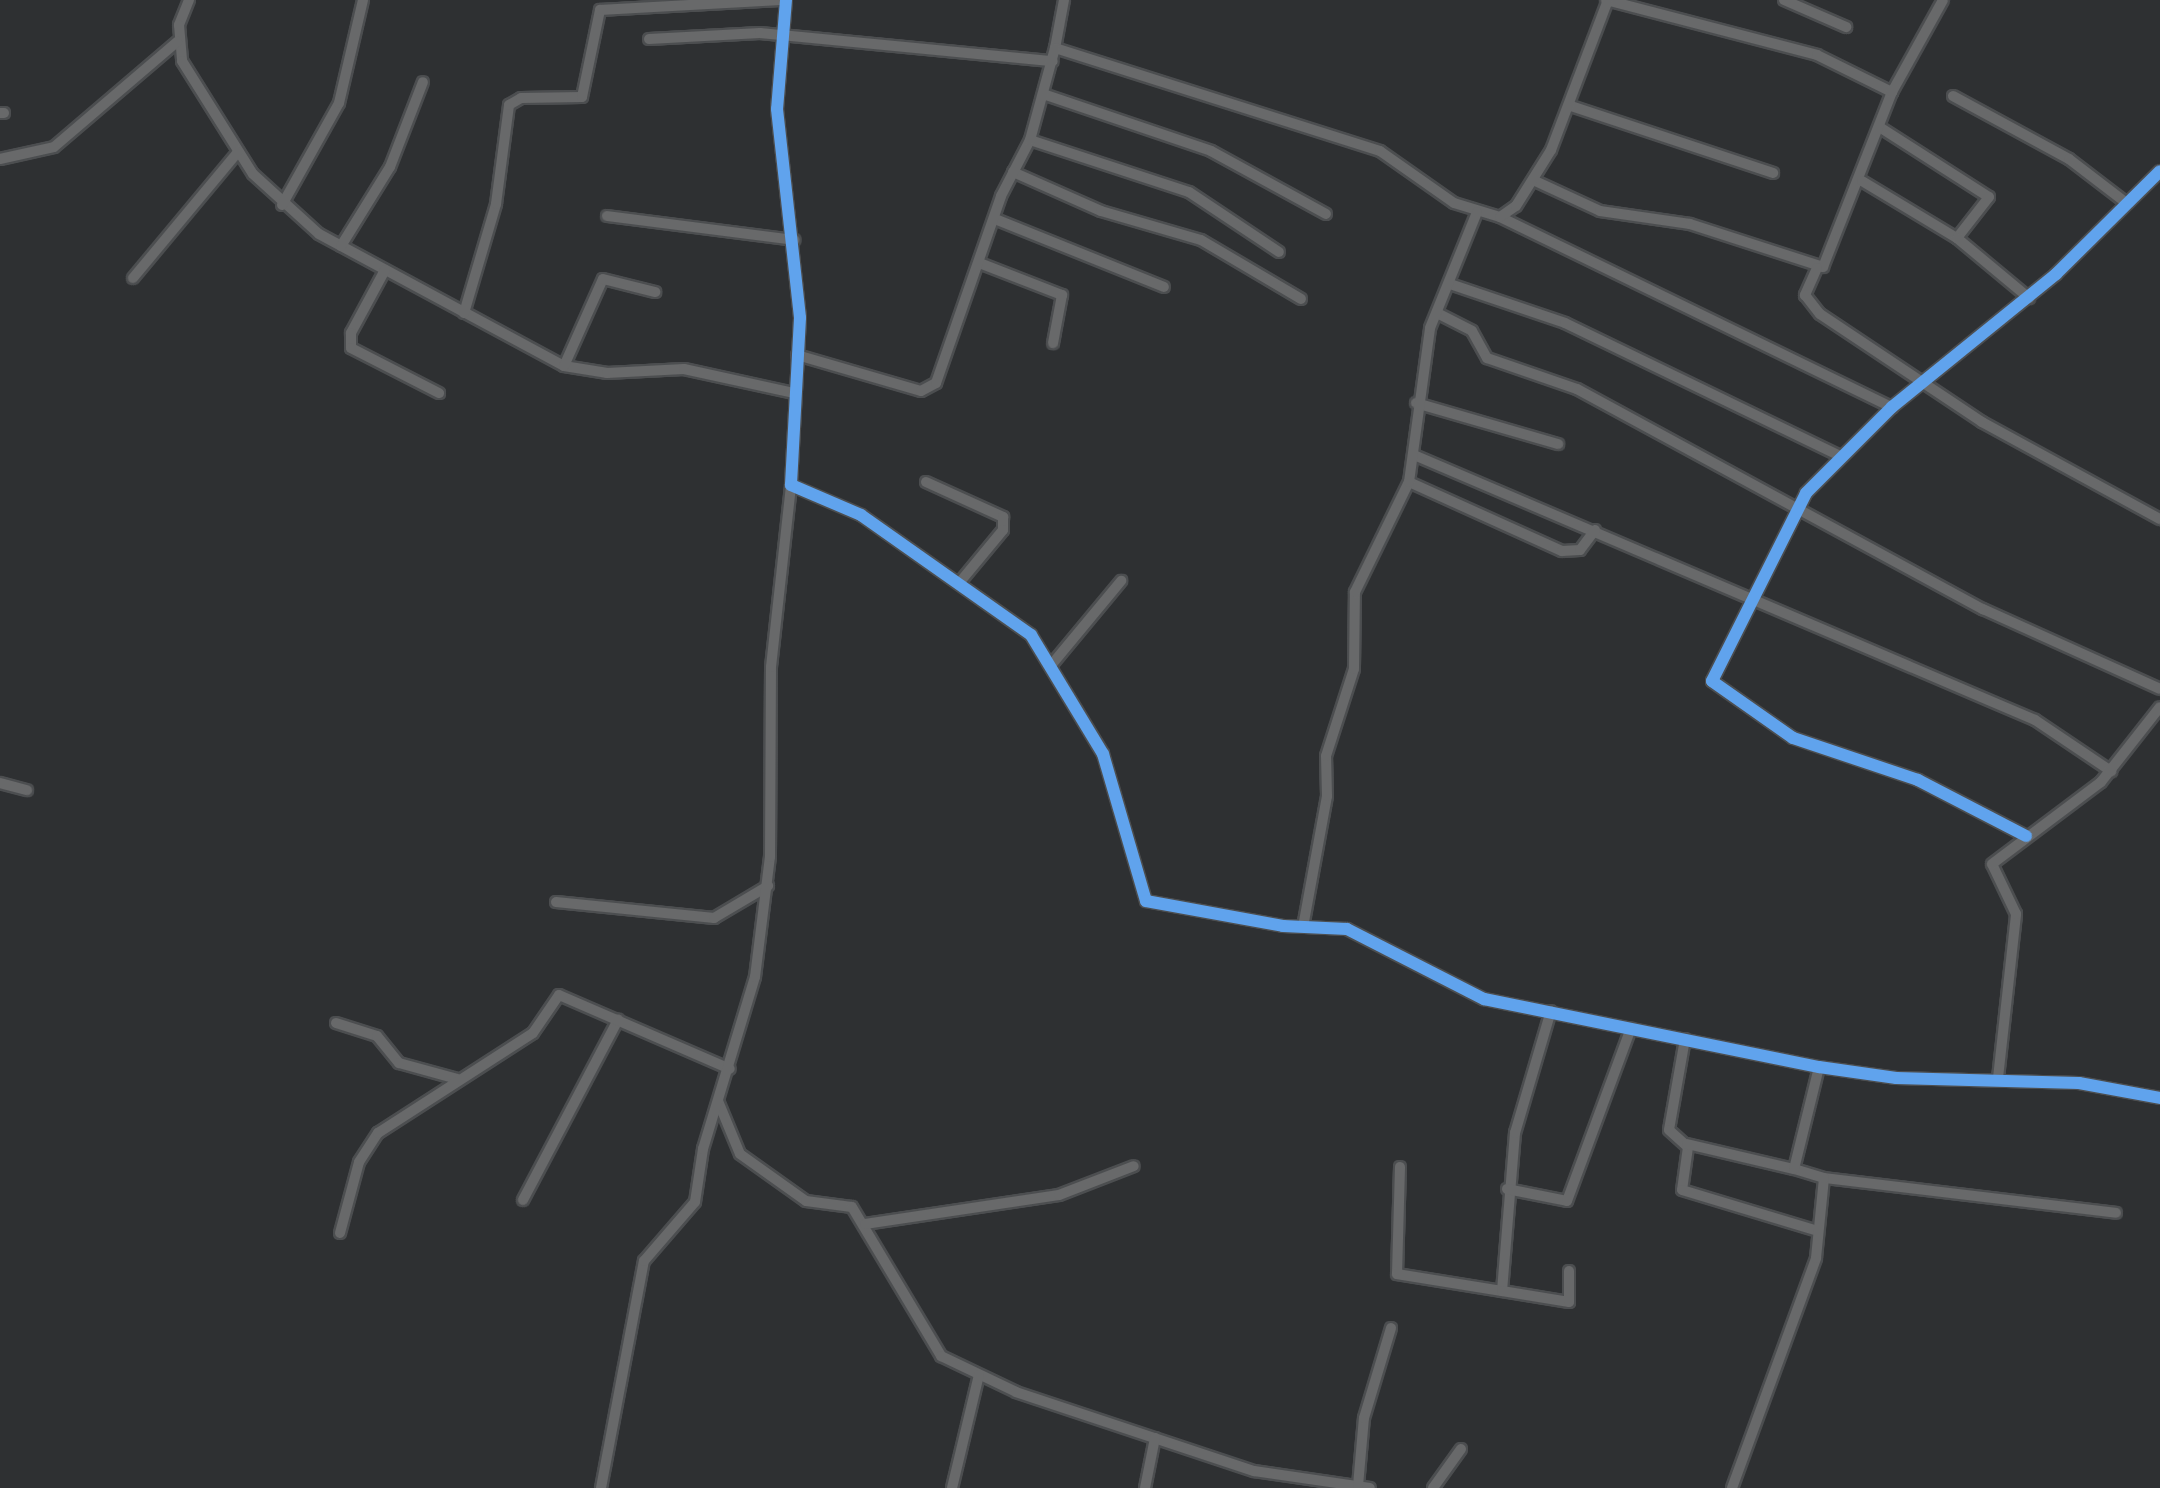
<!DOCTYPE html>
<html>
<head>
<meta charset="utf-8">
<style>
  body { margin:0 }
  #map { position:relative; width:2160px; height:1488px; overflow:hidden; background:#2e3032; font-family:Roboto,sans-serif }
  div>[style] { position:absolute }
  .roads { filter:drop-shadow(2px 0 #4c4e50) drop-shadow(-2px 0 #4c4e50) drop-shadow(0 2px #4c4e50) drop-shadow(0 -2px #4c4e50) }
  .street>* { height:10px; margin:-5px; padding:0 5px; transform-origin:5px; border-radius:5px; background:#68696a }
  .cycleway>* { height:12px; margin:-6px; padding:0 6px; transform-origin:6px; border-radius:6px; background:#60a3ed }
  span { translate:-50% -50%; white-space:nowrap; text-align:center; line-height:1.15; -webkit-text-stroke:8px #2c3034; paint-order:stroke }
</style>
</head>
<body>
<div id="map">
  <div class="roads">
    <div class="street">
      <i style="left:189px;top:0;width:27px;rotate:112deg"></i>
      <i style="left:179px;top:25px;width:36px;rotate:85deg"></i>
      <i style="left:182px;top:61px;width:133px;rotate:57.9deg"></i>
      <i style="left:253px;top:174px;width:89px;rotate:42.3deg"></i>
      <i style="left:319px;top:234px;width:278px;rotate:28.3deg"></i>
      <i style="left:564px;top:366px;width:44px;rotate:9.2deg"></i>
      <i style="left:607px;top:373px;width:77px;rotate:-3deg"></i>
      <i style="left:684px;top:369px;width:113px;rotate:12.3deg"></i>
      <i style="left:786px;top:0;width:109px;rotate:94.7deg"></i>
      <i style="left:777px;top:109px;width:210px;rotate:83.7deg"></i>
      <i style="left:800px;top:318px;width:167px;rotate:93.1deg"></i>
      <i style="left:791px;top:485px;width:76px;rotate:23.2deg"></i>
      <i style="left:861px;top:515px;width:208px;rotate:35.2deg"></i>
      <i style="left:1031px;top:635px;width:139px;rotate:58.8deg"></i>
      <i style="left:1103px;top:754px;width:153px;rotate:73.7deg"></i>
      <i style="left:1146px;top:901px;width:139px;rotate:10.3deg"></i>
      <i style="left:1283px;top:926px;width:64px;rotate:2.7deg"></i>
      <i style="left:1347px;top:929px;width:154px;rotate:27.1deg"></i>
      <i style="left:1484px;top:999px;width:342px;rotate:11.5deg"></i>
      <i style="left:1819px;top:1067px;width:78px;rotate:8.1deg"></i>
      <i style="left:1896px;top:1078px;width:183px;rotate:1.6deg"></i>
      <i style="left:2079px;top:1083px;width:82px;rotate:10.5deg"></i>
      <i style="left:1064px;top:0;width:49px;rotate:100.6deg"></i>
      <i style="left:1055px;top:48px;width:341px;rotate:17.6deg"></i>
      <i style="left:1380px;top:151px;width:90px;rotate:35.1deg"></i>
      <i style="left:1454px;top:203px;width:48px;rotate:16.9deg"></i>
      <i style="left:1500px;top:217px;width:436px;rotate:25.9deg"></i>
      <i style="left:1606px;top:0;width:218px;rotate:14.6deg"></i>
      <i style="left:1817px;top:55px;width:84px;rotate:26.3deg"></i>
      <i style="left:1784px;top:0;width:68px;rotate:23.5deg"></i>
      <i style="left:649px;top:39px;width:111px;rotate:-3.1deg"></i>
      <i style="left:760px;top:33px;width:294px;rotate:5.5deg"></i>
      <i style="left:1046px;top:95px;width:174px;rotate:18.7deg"></i>
      <i style="left:1211px;top:151px;width:131px;rotate:28.7deg"></i>
      <i style="left:1953px;top:96px;width:132px;rotate:28.5deg"></i>
      <i style="left:2069px;top:159px;width:69px;rotate:37.4deg"></i>
      <i style="left:1571px;top:106px;width:213px;rotate:18.3deg"></i>
      <i style="left:0;top:113px;width:4px"></i>
      <i style="left:1881px;top:128px;width:128px;rotate:32.6deg"></i>
      <i style="left:1989px;top:197px;width:52px;rotate:128deg"></i>
      <i style="left:1030px;top:140px;width:167px;rotate:18.1deg"></i>
      <i style="left:1189px;top:192px;width:108px;rotate:33.7deg"></i>
      <i style="left:0;top:159px;width:55px;rotate:-12.5deg"></i>
      <i style="left:54px;top:147px;width:162px;rotate:-40.5deg"></i>
      <i style="left:1013px;top:172px;width:96px;rotate:23.9deg"></i>
      <i style="left:1101px;top:211px;width:104px;rotate:16.2deg"></i>
      <i style="left:1201px;top:240px;width:116px;rotate:30.5deg"></i>
      <i style="left:1533px;top:180px;width:74px;rotate:24.8deg"></i>
      <i style="left:1600px;top:211px;width:91px;rotate:8.2deg"></i>
      <i style="left:1690px;top:224px;width:140px;rotate:17.9deg"></i>
      <i style="left:1823px;top:267px;width:188px;rotate:-68.5deg"></i>
      <i style="left:1892px;top:92px;width:105px;rotate:-61deg"></i>
      <i style="left:1862px;top:181px;width:111px;rotate:31deg"></i>
      <i style="left:1957px;top:238px;width:94px;rotate:39.8deg"></i>
      <i style="left:282px;top:205px;width:117px;rotate:-60.8deg"></i>
      <i style="left:339px;top:103px;width:106px;rotate:-76.9deg"></i>
      <i style="left:607px;top:216px;width:189px;rotate:7.3deg"></i>
      <i style="left:1500px;top:217px;width:19px;rotate:-35deg"></i>
      <i style="left:1516px;top:206px;width:66px;rotate:-58deg"></i>
      <i style="left:1551px;top:150px;width:160px;rotate:-69.2deg"></i>
      <i style="left:995px;top:219px;width:182px;rotate:21.9deg"></i>
      <i style="left:341px;top:246px;width:93px;rotate:-58.2deg"></i>
      <i style="left:390px;top:167px;width:91px;rotate:-68.8deg"></i>
      <i style="left:982px;top:264px;width:86px;rotate:21.2deg"></i>
      <i style="left:1062px;top:295px;width:49px;rotate:100.6deg"></i>
      <i style="left:1817px;top:268px;width:30px;rotate:114deg"></i>
      <i style="left:1805px;top:295px;width:24px;rotate:52deg"></i>
      <i style="left:1820px;top:314px;width:195px;rotate:33.7deg"></i>
      <i style="left:1982px;top:422px;width:203px;rotate:28.6deg"></i>
      <i style="left:385px;top:270px;width:72px;rotate:118.4deg"></i>
      <i style="left:351px;top:333px;width:15px;rotate:90deg"></i>
      <i style="left:351px;top:348px;width:99px;rotate:27.1deg"></i>
      <i style="left:133px;top:278px;width:164px;rotate:-50.2deg"></i>
      <i style="left:1450px;top:284px;width:121px;rotate:18.7deg"></i>
      <i style="left:1565px;top:323px;width:305px;rotate:25.8deg"></i>
      <i style="left:464px;top:313px;width:114px;rotate:-73.6deg"></i>
      <i style="left:496px;top:204px;width:100px;rotate:-82.5deg"></i>
      <i style="left:509px;top:105px;width:14px;rotate:-30deg"></i>
      <i style="left:521px;top:98px;width:61px;rotate:-0.9deg"></i>
      <i style="left:582px;top:97px;width:89px;rotate:-78.3deg"></i>
      <i style="left:600px;top:10px;width:180px;rotate:-3.2deg"></i>
      <i style="left:1439px;top:314px;width:37px;rotate:27deg"></i>
      <i style="left:1472px;top:331px;width:31px;rotate:61deg"></i>
      <i style="left:1487px;top:358px;width:95px;rotate:19deg"></i>
      <i style="left:1577px;top:389px;width:462px;rotate:28.5deg"></i>
      <i style="left:1983px;top:609px;width:194px;rotate:24.3deg"></i>
      <i style="left:797px;top:355px;width:129px;rotate:16.2deg"></i>
      <i style="left:921px;top:391px;width:17px;rotate:-28deg"></i>
      <i style="left:936px;top:383px;width:198px;rotate:-70.8deg"></i>
      <i style="left:1001px;top:196px;width:63px;rotate:-62.6deg"></i>
      <i style="left:1030px;top:140px;width:95px;rotate:-74.8deg"></i>
      <i style="left:564px;top:366px;width:95px;rotate:-65.9deg"></i>
      <i style="left:603px;top:279px;width:54px;rotate:14deg"></i>
      <i style="left:1416px;top:403px;width:148px;rotate:16.1deg"></i>
      <i style="left:1414px;top:455px;width:675px;rotate:23.11deg"></i>
      <i style="left:2035px;top:720px;width:92px;rotate:33.9deg"></i>
      <i style="left:926px;top:482px;width:85px;rotate:24.4deg"></i>
      <i style="left:1003px;top:517px;width:13px;rotate:90deg"></i>
      <i style="left:1003px;top:530px;width:67px;rotate:129.6deg"></i>
      <i style="left:1409px;top:482px;width:168px;rotate:24.3deg"></i>
      <i style="left:1562px;top:551px;width:18px;rotate:-3deg"></i>
      <i style="left:1580px;top:550px;width:25px;rotate:-53deg"></i>
      <i style="left:1053px;top:663px;width:107px;rotate:-50.3deg"></i>
      <i style="left:0;top:783px;width:28px;rotate:15deg"></i>
      <i style="left:2026px;top:836px;width:122px;rotate:-152.6deg"></i>
      <i style="left:1918px;top:780px;width:132px;rotate:-161.4deg"></i>
      <i style="left:1793px;top:738px;width:99px;rotate:-144.9deg"></i>
      <i style="left:1712px;top:681px;width:210px;rotate:-63.4deg"></i>
      <i style="left:1806px;top:493px;width:122px;rotate:-45deg"></i>
      <i style="left:1892px;top:407px;width:211px;rotate:-39deg"></i>
      <i style="left:2056px;top:274px;width:146px;rotate:-44.7deg"></i>
      <i style="left:556px;top:902px;width:159px;rotate:5.8deg"></i>
      <i style="left:714px;top:918px;width:63px;rotate:-30.7deg"></i>
      <i style="left:1303px;top:927px;width:133px;rotate:-79.6deg"></i>
      <i style="left:1327px;top:796px;width:40px;rotate:-91.4deg"></i>
      <i style="left:1326px;top:756px;width:91px;rotate:-72.2deg"></i>
      <i style="left:1354px;top:669px;width:77px;rotate:-89.3deg"></i>
      <i style="left:1355px;top:592px;width:123px;rotate:-63.9deg"></i>
      <i style="left:1409px;top:482px;width:155px;rotate:-82.2deg"></i>
      <i style="left:1430px;top:328px;width:125px;rotate:-67.9deg"></i>
      <i style="left:336px;top:1023px;width:43px;rotate:17.6deg"></i>
      <i style="left:377px;top:1036px;width:35px;rotate:51deg"></i>
      <i style="left:399px;top:1063px;width:60px;rotate:15.4deg"></i>
      <i style="left:1685px;top:1039px;width:92px;rotate:100deg"></i>
      <i style="left:1669px;top:1130px;width:25px;rotate:42deg"></i>
      <i style="left:1688px;top:1147px;width:43px;rotate:97.9deg"></i>
      <i style="left:1682px;top:1190px;width:142px;rotate:16.8deg"></i>
      <i style="left:1998px;top:1078px;width:165px;rotate:-83.7deg"></i>
      <i style="left:2016px;top:914px;width:55px;rotate:-115.6deg"></i>
      <i style="left:1992px;top:864px;width:136px;rotate:-37deg"></i>
      <i style="left:2101px;top:782px;width:95px;rotate:-51.8deg"></i>
      <i style="left:718px;top:1101px;width:57px;rotate:67.5deg"></i>
      <i style="left:740px;top:1154px;width:81px;rotate:35.5deg"></i>
      <i style="left:806px;top:1201px;width:46px;rotate:7.4deg"></i>
      <i style="left:852px;top:1207px;width:174px;rotate:59.1deg"></i>
      <i style="left:941px;top:1356px;width:83px;rotate:25.6deg"></i>
      <i style="left:1016px;top:1392px;width:251px;rotate:18.4deg"></i>
      <i style="left:1254px;top:1471px;width:117px;rotate:8.3deg"></i>
      <i style="left:1687px;top:1144px;width:110px;rotate:13.2deg"></i>
      <i style="left:1400px;top:1167px;width:107px;rotate:91.6deg"></i>
      <i style="left:1397px;top:1274px;width:106px;rotate:9.2deg"></i>
      <i style="left:1502px;top:1291px;width:159px;rotate:-85.3deg"></i>
      <i style="left:1515px;top:1133px;width:127px;rotate:-73.6deg"></i>
      <i style="left:1824px;top:1178px;width:294px;rotate:6.8deg"></i>
      <i style="left:1507px;top:1189px;width:61px;rotate:11.3deg"></i>
      <i style="left:1567px;top:1201px;width:184px;rotate:-69.7deg"></i>
      <i style="left:523px;top:1200px;width:204px;rotate:-62.2deg"></i>
      <i style="left:865px;top:1224px;width:196px;rotate:-8.5deg"></i>
      <i style="left:1059px;top:1195px;width:80px;rotate:-21.1deg"></i>
      <i style="left:340px;top:1233px;width:73px;rotate:-75deg"></i>
      <i style="left:359px;top:1162px;width:35px;rotate:-57deg"></i>
      <i style="left:378px;top:1133px;width:184px;rotate:-32.8deg"></i>
      <i style="left:533px;top:1033px;width:46px;rotate:-55.6deg"></i>
      <i style="left:559px;top:995px;width:186px;rotate:23.4deg"></i>
      <i style="left:1502px;top:1291px;width:68px;rotate:9.3deg"></i>
      <i style="left:1569px;top:1302px;width:31px;rotate:-90deg"></i>
      <i style="left:1358px;top:1486px;width:68px;rotate:-85deg"></i>
      <i style="left:1364px;top:1418px;width:94px;rotate:-73.3deg"></i>
      <i style="left:601px;top:1488px;width:231px;rotate:-79.3deg"></i>
      <i style="left:644px;top:1261px;width:78px;rotate:-49.2deg"></i>
      <i style="left:695px;top:1202px;width:54px;rotate:-81.4deg"></i>
      <i style="left:703px;top:1149px;width:180px;rotate:-73.2deg"></i>
      <i style="left:755px;top:977px;width:121px;rotate:-82.9deg"></i>
      <i style="left:770px;top:857px;width:190px;rotate:-89.7deg"></i>
      <i style="left:771px;top:667px;width:183px;rotate:-83.7deg"></i>
      <i style="left:952px;top:1488px;width:116px;rotate:-76.6deg"></i>
      <i style="left:1145px;top:1488px;width:51px;rotate:-78.7deg"></i>
      <i style="left:1433px;top:1488px;width:48px;rotate:-54.3deg"></i>
      <i style="left:1732px;top:1488px;width:245px;rotate:-69.9deg"></i>
      <i style="left:1816px;top:1258px;width:80px;rotate:-84.3deg"></i>
      <i style="left:1824px;top:1178px;width:31px;rotate:-163deg"></i>
      <i style="left:1794px;top:1169px;width:105px;rotate:-76.2deg"></i>
    </div>
  </div>
  <div class="cycleway">
    <i style="left:786px;top:0;width:109px;rotate:94.7deg"></i>
    <i style="left:777px;top:109px;width:210px;rotate:83.7deg"></i>
    <i style="left:800px;top:318px;width:167px;rotate:93.1deg"></i>
    <i style="left:791px;top:485px;width:76px;rotate:23.2deg"></i>
    <i style="left:861px;top:515px;width:208px;rotate:35.2deg"></i>
    <i style="left:1031px;top:635px;width:139px;rotate:58.8deg"></i>
    <i style="left:1103px;top:754px;width:153px;rotate:73.7deg"></i>
    <i style="left:1146px;top:901px;width:139px;rotate:10.3deg"></i>
    <i style="left:1283px;top:926px;width:64px;rotate:2.7deg"></i>
    <i style="left:1347px;top:929px;width:154px;rotate:27.1deg"></i>
    <i style="left:1484px;top:999px;width:342px;rotate:11.5deg"></i>
    <i style="left:1819px;top:1067px;width:78px;rotate:8.1deg"></i>
    <i style="left:1896px;top:1078px;width:183px;rotate:1.6deg"></i>
    <i style="left:2079px;top:1083px;width:82px;rotate:10.5deg"></i>
    <i style="left:2026px;top:836px;width:122px;rotate:-152.6deg"></i>
    <i style="left:1918px;top:780px;width:132px;rotate:-161.4deg"></i>
    <i style="left:1793px;top:738px;width:99px;rotate:-144.9deg"></i>
    <i style="left:1712px;top:681px;width:210px;rotate:-63.4deg"></i>
    <i style="left:1806px;top:493px;width:122px;rotate:-45deg"></i>
    <i style="left:1892px;top:407px;width:211px;rotate:-39deg"></i>
    <i style="left:2056px;top:274px;width:146px;rotate:-44.7deg"></i>
  </div>
</div>
</body>
</html>
